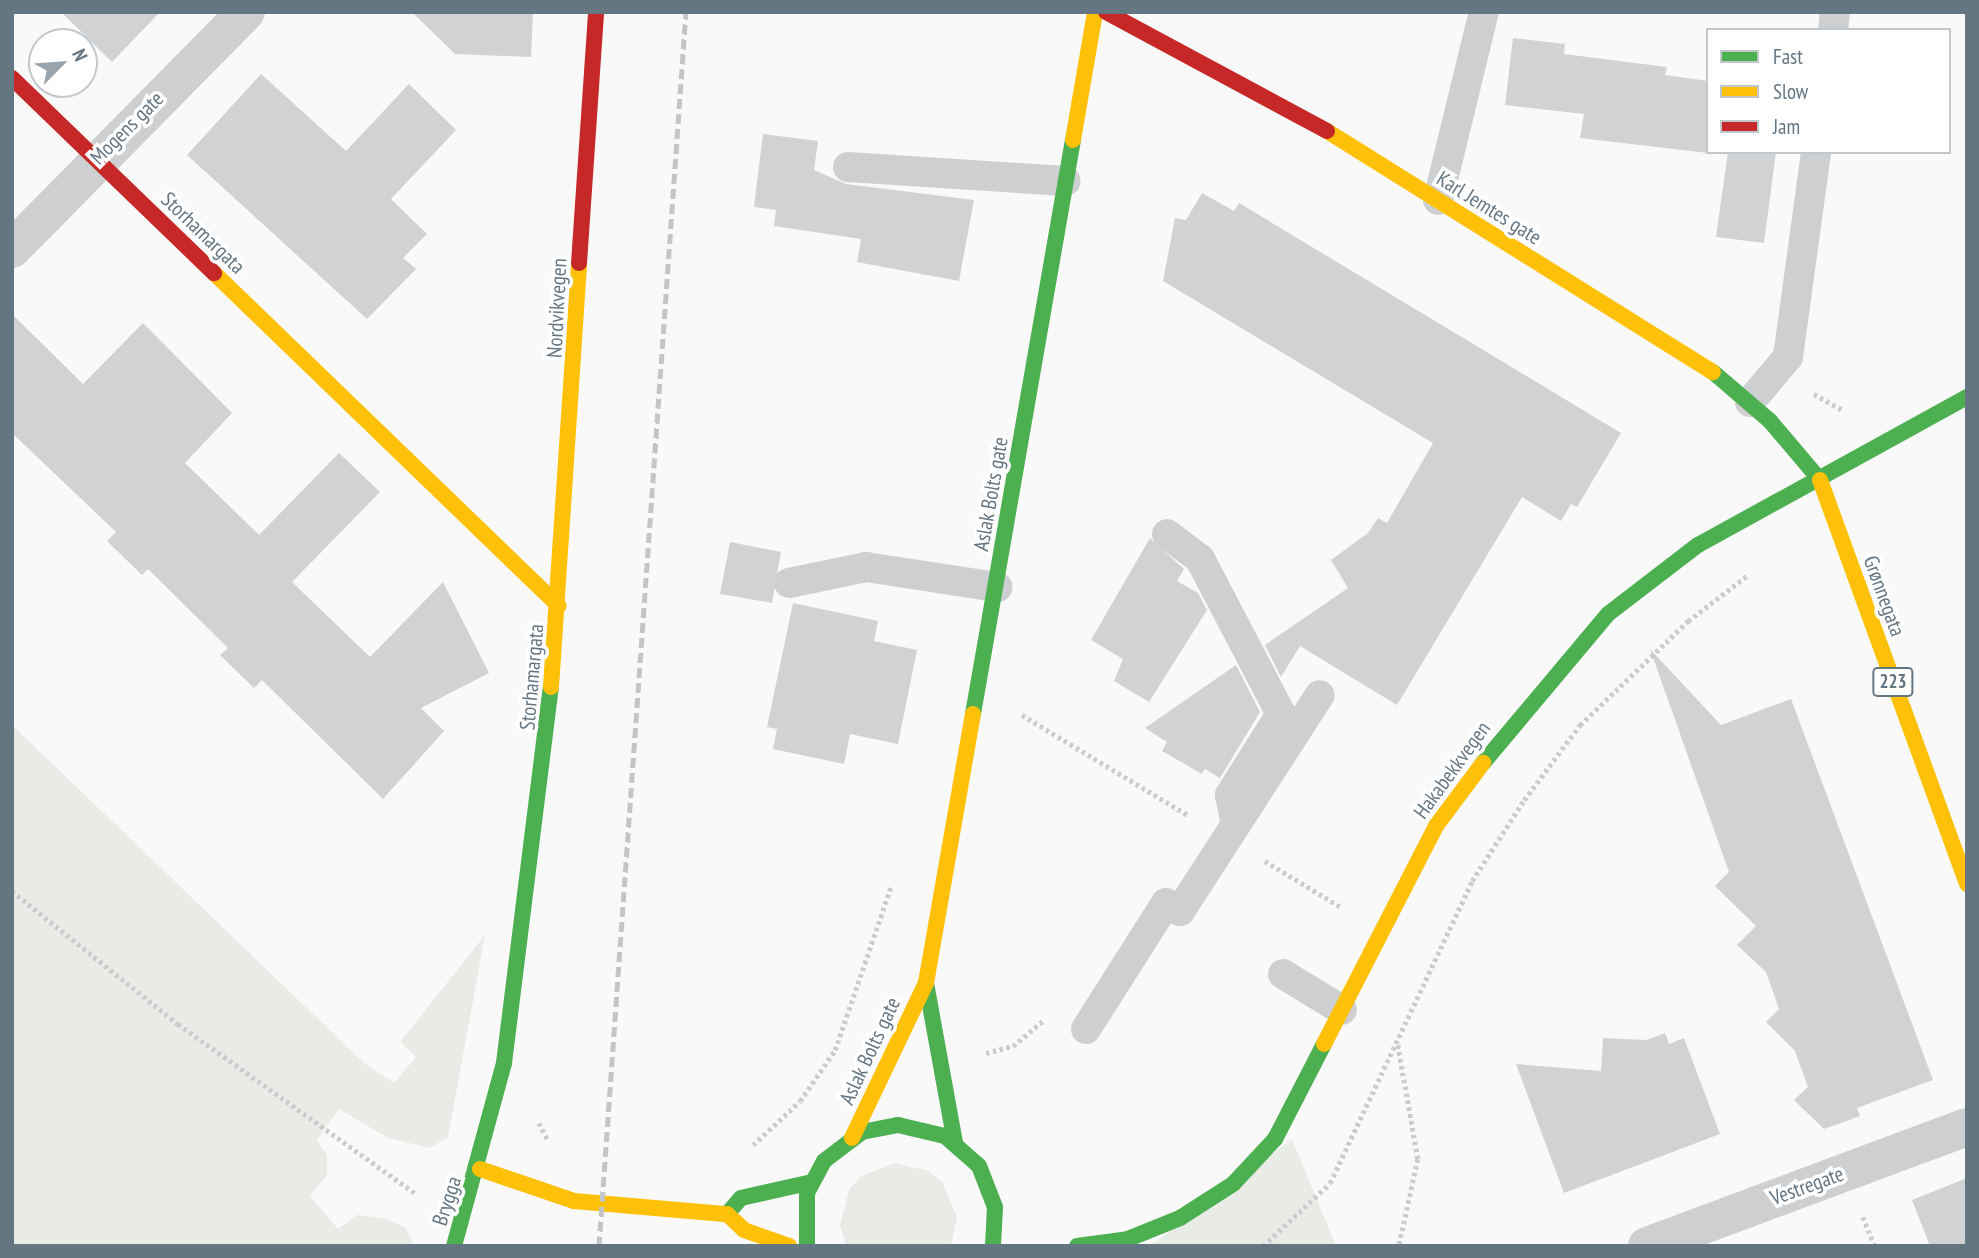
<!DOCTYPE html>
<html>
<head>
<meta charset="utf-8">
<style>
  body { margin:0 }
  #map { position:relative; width:1979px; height:1258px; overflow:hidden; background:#f9f9f9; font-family:"PT Sans Narrow",sans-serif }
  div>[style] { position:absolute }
  .green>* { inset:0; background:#e8ebe6 }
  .building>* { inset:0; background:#d0d2d3 }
  .path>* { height:4.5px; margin-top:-2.25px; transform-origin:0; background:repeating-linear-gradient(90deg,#cbcccd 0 3.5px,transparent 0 7px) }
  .lane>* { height:30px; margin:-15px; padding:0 15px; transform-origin:15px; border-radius:15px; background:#cecfd0 }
  .street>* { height:38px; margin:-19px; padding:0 19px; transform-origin:19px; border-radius:19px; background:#cecfd0 }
  .fast>* { height:16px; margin:-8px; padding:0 8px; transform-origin:8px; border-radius:8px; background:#4caf50 }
  .slow>* { height:16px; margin:-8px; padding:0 8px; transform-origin:8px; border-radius:8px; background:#ffc107 }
  .jam>* { height:16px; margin:-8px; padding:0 8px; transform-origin:8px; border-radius:8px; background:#c62828 }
  .rail>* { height:5px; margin-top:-2.5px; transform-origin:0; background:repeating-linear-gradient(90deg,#c3c5c6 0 10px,transparent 0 15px) }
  span { translate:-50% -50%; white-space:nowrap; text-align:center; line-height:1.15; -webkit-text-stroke:7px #fff; paint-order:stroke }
  .shield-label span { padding:2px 5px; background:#fff; border:2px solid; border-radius:5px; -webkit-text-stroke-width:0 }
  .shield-label { font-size:19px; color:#657683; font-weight:700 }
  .street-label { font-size:21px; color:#657683 }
  .frame { position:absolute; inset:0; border:14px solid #657683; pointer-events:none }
  .legend { position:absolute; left:1706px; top:28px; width:245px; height:126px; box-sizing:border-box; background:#fff; border:2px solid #c1c8cd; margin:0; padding:9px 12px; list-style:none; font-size:21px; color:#657683 }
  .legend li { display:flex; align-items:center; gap:14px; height:35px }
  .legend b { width:35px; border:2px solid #c1c8cd }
  .north { position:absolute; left:28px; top:28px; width:70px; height:70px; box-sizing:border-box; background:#fff; border:2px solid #c1c8cd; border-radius:50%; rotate:65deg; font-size:19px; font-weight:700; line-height:28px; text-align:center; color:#657683 }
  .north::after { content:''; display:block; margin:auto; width:24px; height:32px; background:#99a4ac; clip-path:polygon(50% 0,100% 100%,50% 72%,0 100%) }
</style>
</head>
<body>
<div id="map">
  <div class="green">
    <i style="clip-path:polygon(12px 725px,364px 1063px,394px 1083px,416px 1057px,400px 1042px,485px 935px,448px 1137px,430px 1148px,388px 1138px,339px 1109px,317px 1140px,327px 1155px,327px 1175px,310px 1196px,338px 1229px,357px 1215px,387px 1219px,406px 1228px,414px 1246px,12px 1246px)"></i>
    <i style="clip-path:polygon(1292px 1139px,1336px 1246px,1150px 1246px)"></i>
    <i style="clip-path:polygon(895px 1163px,929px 1171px,943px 1183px,957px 1217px,951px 1246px,846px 1246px,840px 1225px,849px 1190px,861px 1176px)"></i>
  </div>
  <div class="building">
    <i style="clip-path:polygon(61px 12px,160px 12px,112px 62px)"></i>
    <i style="clip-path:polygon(412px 12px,533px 12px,531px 57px,455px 54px)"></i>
    <i style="clip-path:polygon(1513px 38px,1565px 44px,1564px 54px,1667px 67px,1665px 75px,1708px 81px,1708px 153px,1580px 138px,1584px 114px,1505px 105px)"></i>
    <i style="clip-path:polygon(261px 74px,346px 151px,409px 84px,456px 130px,391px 199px,427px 234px,403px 258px,416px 269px,367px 319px,187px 155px)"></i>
    <i style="clip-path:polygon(763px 134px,818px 141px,814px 170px,846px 184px,974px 200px,959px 281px,857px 262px,861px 239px,774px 226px,776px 210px,754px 207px)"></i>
    <i style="clip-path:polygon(1728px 152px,1776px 152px,1764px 243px,1716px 237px)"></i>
    <i style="clip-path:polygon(1202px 193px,1234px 211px,1239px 203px,1621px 433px,1577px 507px,1571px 504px,1561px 521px,1522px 497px,1397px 705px,1300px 646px,1281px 677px,1265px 645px,1348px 588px,1331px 560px,1368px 533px,1378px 518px,1387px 523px,1433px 443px,1163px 281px,1175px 218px,1186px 220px)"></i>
    <i style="clip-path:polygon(12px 314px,83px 384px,143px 323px,232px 413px,185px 463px,259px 535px,339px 453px,380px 492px,292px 582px,370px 657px,443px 582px,489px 673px,421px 708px,444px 731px,383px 799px,262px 680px,254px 688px,220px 655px,228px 648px,148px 569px,142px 575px,107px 541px,116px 532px,12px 433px)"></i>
    <i style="clip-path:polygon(1150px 538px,1184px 569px,1177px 581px,1198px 593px,1207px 610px,1149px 702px,1114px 681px,1123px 659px,1091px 640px)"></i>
    <i style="clip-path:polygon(730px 542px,781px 552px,772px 603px,720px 594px)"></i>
    <i style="clip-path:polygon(793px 603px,878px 621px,874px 641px,917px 650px,898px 744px,850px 734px,844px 764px,773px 749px,777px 729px,767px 727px)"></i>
    <i style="clip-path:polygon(1650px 649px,1721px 725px,1791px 699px,1933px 1080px,1857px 1108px,1860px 1116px,1824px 1129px,1794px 1100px,1808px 1087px,1795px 1051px,1766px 1022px,1779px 1009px,1766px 972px,1737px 945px,1756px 926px,1715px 886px,1729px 872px)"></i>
    <i style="clip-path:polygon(1236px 665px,1260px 712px,1220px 778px,1205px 769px,1202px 774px,1162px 751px,1167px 742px,1145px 728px)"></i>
    <i style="clip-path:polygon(1665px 1033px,1669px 1044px,1684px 1038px,1720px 1134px,1564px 1193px,1516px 1064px,1601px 1071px,1603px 1038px,1647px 1040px)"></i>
    <i style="clip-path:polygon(1967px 1178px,1967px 1246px,1930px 1246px,1912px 1200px)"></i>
  </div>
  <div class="path">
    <i style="left:1814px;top:394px;width:33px;rotate:29deg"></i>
    <i style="left:1022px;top:715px;width:194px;rotate:31.1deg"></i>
    <i style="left:1265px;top:861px;width:89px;rotate:31.2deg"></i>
    <i style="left:12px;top:891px;width:213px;rotate:38.7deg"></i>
    <i style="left:178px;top:1024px;width:291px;rotate:35.5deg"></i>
    <i style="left:1398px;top:1045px;width:116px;rotate:80deg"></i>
    <i style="left:1418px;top:1159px;width:89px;rotate:102.3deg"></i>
    <i style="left:986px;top:1053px;width:28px;rotate:-15deg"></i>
    <i style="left:1013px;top:1046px;width:40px;rotate:-40deg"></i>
    <i style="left:539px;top:1123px;width:19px;rotate:62deg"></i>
    <i style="left:753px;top:1145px;width:64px;rotate:-43.1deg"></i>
    <i style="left:800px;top:1101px;width:62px;rotate:-55.5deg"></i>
    <i style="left:835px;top:1050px;width:173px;rotate:-71.1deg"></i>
    <i style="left:1863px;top:1217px;width:31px;rotate:68deg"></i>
    <i style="left:1263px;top:1246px;width:92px;rotate:-43.2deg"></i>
    <i style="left:1330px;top:1183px;width:334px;rotate:-64.8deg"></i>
    <i style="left:1472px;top:881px;width:96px;rotate:-57.3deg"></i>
    <i style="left:1524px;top:800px;width:94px;rotate:-53.3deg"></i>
    <i style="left:1580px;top:725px;width:150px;rotate:-43.9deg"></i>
    <i style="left:1688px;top:621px;width:77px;rotate:-37.6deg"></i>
  </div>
  <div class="lane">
    <i style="left:1833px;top:30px;width:18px;rotate:-84deg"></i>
    <i style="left:848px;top:167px;width:218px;rotate:3.7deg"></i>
    <i style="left:1438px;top:200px;width:194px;rotate:-76.3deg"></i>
    <i style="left:1750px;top:402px;width:59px;rotate:-49.8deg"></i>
    <i style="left:1788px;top:357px;width:207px;rotate:-82.2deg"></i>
    <i style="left:1167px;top:534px;width:41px;rotate:37.1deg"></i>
    <i style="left:1200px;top:559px;width:175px;rotate:62.4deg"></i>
    <i style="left:1281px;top:714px;width:96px;rotate:122.2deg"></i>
    <i style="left:1230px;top:795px;width:26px;rotate:79deg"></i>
    <i style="left:789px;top:583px;width:79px;rotate:-11.7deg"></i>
    <i style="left:866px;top:567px;width:133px;rotate:8.7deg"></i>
    <i style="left:1283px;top:974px;width:69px;rotate:31.4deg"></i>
    <i style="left:1086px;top:1029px;width:149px;rotate:-57.6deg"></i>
    <i style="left:1166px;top:903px;width:16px;rotate:30deg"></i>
    <i style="left:1180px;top:911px;width:257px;rotate:-57.1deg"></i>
  </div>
  <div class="street">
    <i style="left:12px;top:249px;width:333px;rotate:-45.4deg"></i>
    <i style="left:1647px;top:1246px;width:341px;rotate:-20.4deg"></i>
  </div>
  <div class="fast">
    <i style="left:1713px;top:372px;width:75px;rotate:40.7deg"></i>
    <i style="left:1770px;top:421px;width:77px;rotate:49.7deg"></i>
    <i style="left:973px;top:714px;width:583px;rotate:-80.12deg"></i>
    <i style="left:1483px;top:763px;width:194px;rotate:-50deg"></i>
    <i style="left:1608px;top:614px;width:113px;rotate:-37.5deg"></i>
    <i style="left:1698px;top:545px;width:307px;rotate:-28.8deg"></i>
    <i style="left:926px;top:983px;width:162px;rotate:79.7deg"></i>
    <i style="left:727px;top:1214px;width:21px;rotate:-49deg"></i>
    <i style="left:741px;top:1198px;width:73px;rotate:-12.7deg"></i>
    <i style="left:454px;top:1246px;width:190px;rotate:-74.7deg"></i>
    <i style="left:504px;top:1063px;width:379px;rotate:-82.9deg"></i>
    <i style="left:807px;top:1246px;width:53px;rotate:-90deg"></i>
    <i style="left:807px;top:1193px;width:36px;rotate:-62deg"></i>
    <i style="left:824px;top:1161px;width:48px;rotate:-37.3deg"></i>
    <i style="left:862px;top:1132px;width:37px;rotate:-11deg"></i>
    <i style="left:898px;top:1125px;width:48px;rotate:13.2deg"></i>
    <i style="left:945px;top:1136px;width:45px;rotate:41.4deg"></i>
    <i style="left:979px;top:1166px;width:44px;rotate:68.7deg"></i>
    <i style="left:995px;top:1207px;width:39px;rotate:93deg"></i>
    <i style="left:1077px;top:1246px;width:51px;rotate:-7.8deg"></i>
    <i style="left:1128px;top:1239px;width:56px;rotate:-22deg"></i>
    <i style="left:1180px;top:1218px;width:63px;rotate:-32.7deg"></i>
    <i style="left:1233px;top:1184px;width:62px;rotate:-47deg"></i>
    <i style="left:1275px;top:1139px;width:107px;rotate:-62.7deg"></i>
  </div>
  <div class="slow">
    <i style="left:1327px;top:131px;width:455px;rotate:32deg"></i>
    <i style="left:1073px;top:140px;width:130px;rotate:-80.2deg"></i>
    <i style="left:214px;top:273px;width:479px;rotate:44deg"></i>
    <i style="left:1820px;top:480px;width:430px;rotate:70deg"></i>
    <i style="left:551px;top:687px;width:425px;rotate:-86.2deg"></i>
    <i style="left:1324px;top:1044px;width:245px;rotate:-62.8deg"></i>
    <i style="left:1436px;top:826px;width:79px;rotate:-53.3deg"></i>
    <i style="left:852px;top:1138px;width:172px;rotate:-64.5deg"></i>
    <i style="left:926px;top:983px;width:273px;rotate:-80.1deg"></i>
    <i style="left:480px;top:1169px;width:99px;rotate:18.8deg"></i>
    <i style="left:574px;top:1201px;width:154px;rotate:4.9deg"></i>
    <i style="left:727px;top:1214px;width:23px;rotate:43deg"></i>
    <i style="left:744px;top:1230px;width:48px;rotate:19.6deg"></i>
  </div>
  <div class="jam">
    <i style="left:1106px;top:12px;width:251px;rotate:28.3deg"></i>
    <i style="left:12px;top:78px;width:281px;rotate:44deg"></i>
    <i style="left:579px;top:263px;width:252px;rotate:-86.1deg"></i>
  </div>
  <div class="rail">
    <i style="left:599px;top:1246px;width:1237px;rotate:-85.97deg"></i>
  </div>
  <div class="shield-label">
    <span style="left:1893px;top:682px">223</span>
  </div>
  <div class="street-label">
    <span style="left:127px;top:128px;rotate:-45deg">Mogens gate</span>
    <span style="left:1489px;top:208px;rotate:32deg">Karl Jemtes gate</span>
    <span style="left:203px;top:233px;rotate:44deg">Storhamargata</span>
    <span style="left:557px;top:308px;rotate:-87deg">Nordvikvegen</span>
    <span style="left:991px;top:494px;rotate:-80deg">Aslak Bolts gate</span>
    <span style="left:1884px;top:596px;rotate:70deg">Grønnegata</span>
    <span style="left:532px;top:677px;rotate:-85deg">Storhamargata</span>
    <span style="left:1452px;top:770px;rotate:-54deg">Hakabekkvegen</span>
    <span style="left:870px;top:1051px;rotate:-65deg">Aslak Bolts gate</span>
    <span style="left:1807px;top:1186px;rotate:-20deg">Vestregate</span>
    <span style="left:447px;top:1201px;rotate:-72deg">Brygga</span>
  </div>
  <div class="frame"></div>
  <ul class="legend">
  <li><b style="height:9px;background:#4caf50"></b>Fast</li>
  <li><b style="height:9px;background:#ffc107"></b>Slow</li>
  <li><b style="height:9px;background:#c62828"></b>Jam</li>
  </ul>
  <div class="north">N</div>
</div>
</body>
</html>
